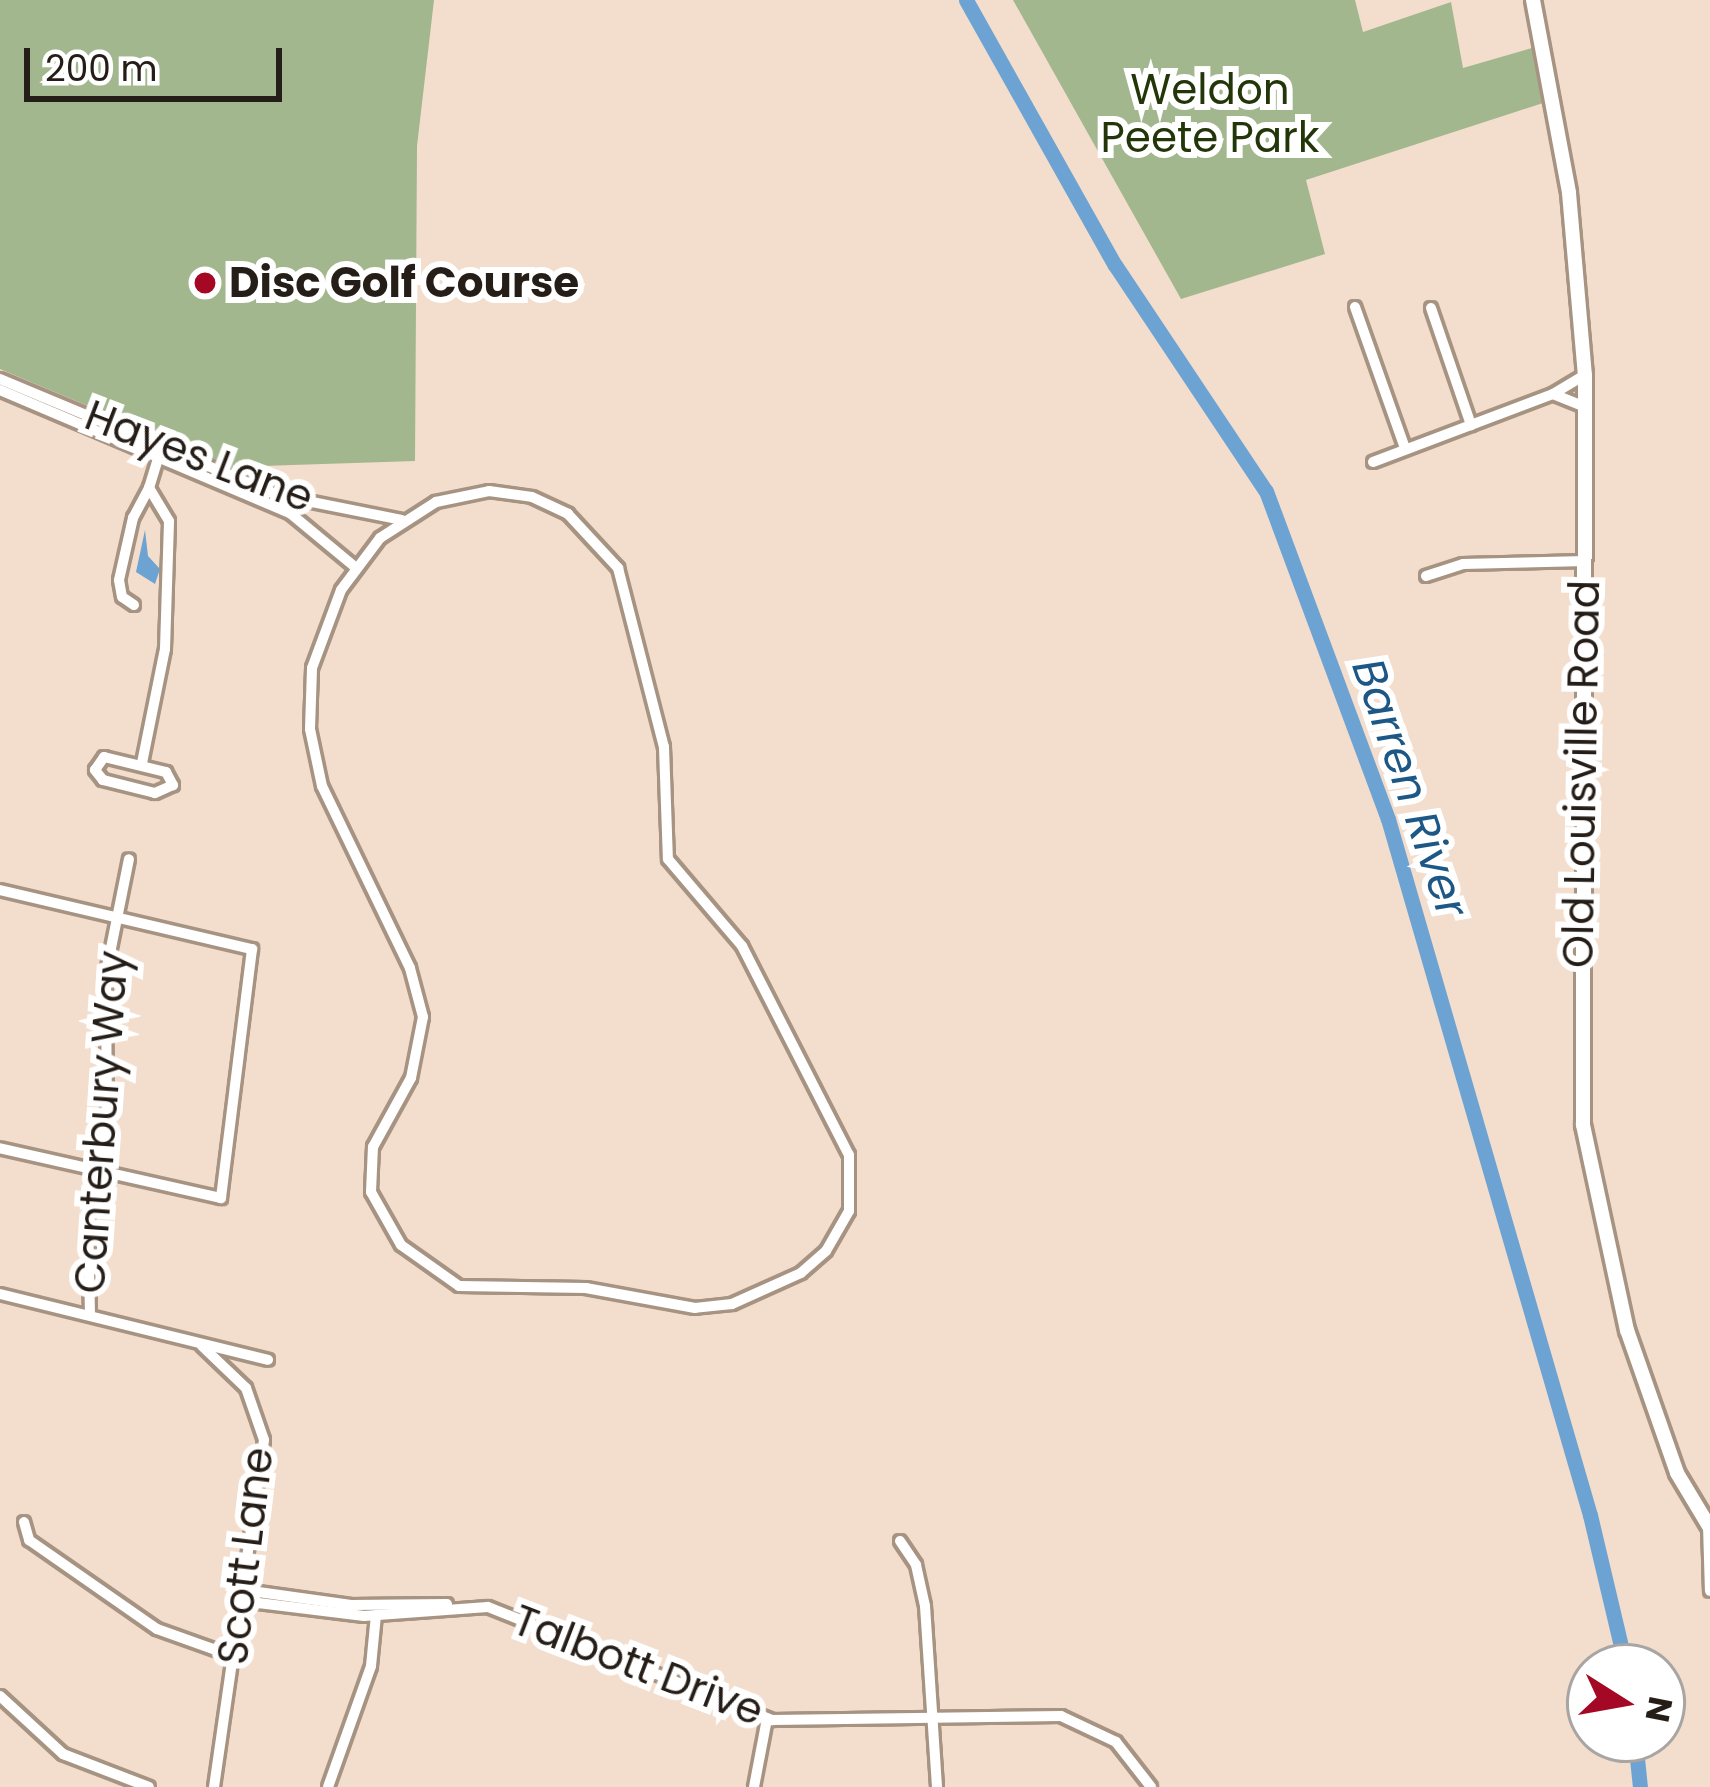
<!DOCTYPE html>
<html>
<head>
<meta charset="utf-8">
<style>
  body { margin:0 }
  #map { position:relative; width:1710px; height:1787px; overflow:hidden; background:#f3ddcc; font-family:Poppins,sans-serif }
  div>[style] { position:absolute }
  .green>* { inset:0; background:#a2b78e }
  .water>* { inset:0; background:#6da3d2 }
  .river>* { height:15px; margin:-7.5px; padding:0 7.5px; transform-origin:7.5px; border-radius:7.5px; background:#6da3d2 }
  .roads { filter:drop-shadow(3px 0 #a79382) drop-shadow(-3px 0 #a79382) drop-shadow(0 3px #a79382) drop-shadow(0 -3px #a79382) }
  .minor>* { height:10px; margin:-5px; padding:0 5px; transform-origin:5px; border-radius:5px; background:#fff }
  .tertiary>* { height:14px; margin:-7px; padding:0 7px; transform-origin:7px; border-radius:7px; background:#fff }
  .dots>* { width:33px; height:33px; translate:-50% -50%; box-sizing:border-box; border:6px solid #fff; border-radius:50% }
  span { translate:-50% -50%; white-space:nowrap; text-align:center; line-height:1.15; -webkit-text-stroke:12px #fff; paint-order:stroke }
  .park-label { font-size:42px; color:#233609 }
  .poi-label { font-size:42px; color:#251d17; font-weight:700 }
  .left { translate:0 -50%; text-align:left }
  .street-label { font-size:42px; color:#251d17 }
  .water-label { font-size:45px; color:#1c5785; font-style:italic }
  .north { position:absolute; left:1566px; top:1643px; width:120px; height:120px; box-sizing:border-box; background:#fff; border:3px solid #a8a5a2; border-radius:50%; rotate:101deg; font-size:33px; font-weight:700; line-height:48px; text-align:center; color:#251d17 }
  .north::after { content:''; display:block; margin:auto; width:42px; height:54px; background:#a40824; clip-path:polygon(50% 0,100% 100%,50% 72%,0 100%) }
  .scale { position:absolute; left:24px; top:48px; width:258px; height:54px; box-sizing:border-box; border:6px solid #251d17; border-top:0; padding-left:15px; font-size:36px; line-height:42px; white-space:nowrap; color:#251d17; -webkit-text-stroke:9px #fff; paint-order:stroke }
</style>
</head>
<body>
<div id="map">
  <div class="green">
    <i style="clip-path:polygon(0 0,434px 0,417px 146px,415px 461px,233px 467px,0 369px)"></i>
    <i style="clip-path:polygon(1013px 0,1355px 0,1363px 32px,1451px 2px,1463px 68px,1532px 48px,1543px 103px,1306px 180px,1325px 254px,1181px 299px)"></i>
  </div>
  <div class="water">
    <i style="clip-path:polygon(145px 530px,148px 556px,160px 569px,155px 584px,136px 572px)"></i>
  </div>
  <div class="river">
    <i style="left:966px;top:0;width:304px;rotate:60.7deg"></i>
    <i style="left:1115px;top:265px;width:272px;rotate:56.3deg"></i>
    <i style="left:1266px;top:491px;width:350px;rotate:69.6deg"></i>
    <i style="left:1388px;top:819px;width:725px;rotate:73.82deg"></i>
    <i style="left:1590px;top:1515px;width:156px;rotate:76.7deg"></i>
    <i style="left:1635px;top:1739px;width:48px;rotate:84.1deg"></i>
  </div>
  <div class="roads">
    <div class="minor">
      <i style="left:1355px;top:307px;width:150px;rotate:70.5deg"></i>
      <i style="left:1431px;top:308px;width:124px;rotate:71.1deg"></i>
      <i style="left:0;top:379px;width:300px;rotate:22.7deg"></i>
      <i style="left:277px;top:495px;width:127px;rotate:11.3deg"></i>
      <i style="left:0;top:390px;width:315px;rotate:23deg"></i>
      <i style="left:290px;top:513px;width:85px;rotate:39.7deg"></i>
      <i style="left:1553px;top:394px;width:37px;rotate:-31deg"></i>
      <i style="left:1373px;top:462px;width:192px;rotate:-20.7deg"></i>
      <i style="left:1553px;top:394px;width:35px;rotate:22deg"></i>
      <i style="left:489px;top:491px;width:43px;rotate:7.9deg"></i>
      <i style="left:532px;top:497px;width:40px;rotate:25deg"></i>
      <i style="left:568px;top:514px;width:74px;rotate:47.2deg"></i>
      <i style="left:618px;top:568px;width:185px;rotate:75.6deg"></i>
      <i style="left:664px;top:747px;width:112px;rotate:88deg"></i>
      <i style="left:668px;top:859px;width:114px;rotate:49.6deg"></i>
      <i style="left:742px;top:946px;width:235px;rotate:62.9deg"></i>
      <i style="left:849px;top:1155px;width:56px;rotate:90deg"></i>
      <i style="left:849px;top:1211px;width:46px;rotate:119.9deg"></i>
      <i style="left:826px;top:1251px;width:33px;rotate:139deg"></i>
      <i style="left:801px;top:1273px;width:76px;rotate:155.8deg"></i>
      <i style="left:732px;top:1304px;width:37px;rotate:174deg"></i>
      <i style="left:695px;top:1308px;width:111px;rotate:-169.6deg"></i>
      <i style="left:586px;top:1288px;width:127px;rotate:-179.1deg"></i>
      <i style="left:459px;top:1286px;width:71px;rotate:-144.7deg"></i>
      <i style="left:401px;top:1245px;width:61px;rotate:-119.5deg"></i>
      <i style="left:371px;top:1192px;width:45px;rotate:-87.5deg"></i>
      <i style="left:373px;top:1147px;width:79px;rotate:-61.2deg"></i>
      <i style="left:411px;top:1078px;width:62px;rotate:-78.9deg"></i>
      <i style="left:423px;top:1017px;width:51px;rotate:-104.9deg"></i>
      <i style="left:410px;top:968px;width:202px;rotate:-115.8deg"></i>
      <i style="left:322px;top:786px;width:58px;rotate:-101.9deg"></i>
      <i style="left:310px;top:729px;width:61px;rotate:-88.1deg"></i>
      <i style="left:312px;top:668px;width:83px;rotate:-69.6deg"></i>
      <i style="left:341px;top:590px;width:65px;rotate:-53.1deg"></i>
      <i style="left:380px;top:538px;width:67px;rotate:-32.7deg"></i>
      <i style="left:436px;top:502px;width:54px;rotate:-11.7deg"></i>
      <i style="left:1426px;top:576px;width:39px;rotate:-18deg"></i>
      <i style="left:1463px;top:564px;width:123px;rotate:-1.4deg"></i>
      <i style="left:134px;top:605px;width:14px;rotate:-146deg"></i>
      <i style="left:122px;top:597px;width:17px;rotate:-100deg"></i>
      <i style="left:119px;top:580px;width:64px;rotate:-77.3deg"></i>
      <i style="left:133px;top:518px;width:34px;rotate:-62deg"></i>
      <i style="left:104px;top:757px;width:64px;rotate:13.6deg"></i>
      <i style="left:166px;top:772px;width:15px;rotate:62deg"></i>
      <i style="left:173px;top:785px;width:20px;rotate:156deg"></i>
      <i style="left:155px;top:793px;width:54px;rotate:-166deg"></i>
      <i style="left:103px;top:780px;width:13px;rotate:-129deg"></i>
      <i style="left:95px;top:770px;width:16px;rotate:-55deg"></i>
      <i style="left:142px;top:763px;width:116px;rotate:-78.6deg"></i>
      <i style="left:165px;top:649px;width:128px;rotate:-88.2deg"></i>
      <i style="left:169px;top:521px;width:39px;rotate:-121deg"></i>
      <i style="left:149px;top:488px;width:34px;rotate:-73deg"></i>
      <i style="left:0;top:890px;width:259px;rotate:13.2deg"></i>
      <i style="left:252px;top:949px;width:251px;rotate:97.1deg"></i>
      <i style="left:221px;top:1198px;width:227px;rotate:-167.3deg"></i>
      <i style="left:0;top:1294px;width:276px;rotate:13.8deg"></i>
      <i style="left:90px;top:1315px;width:96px;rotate:-91.2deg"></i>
      <i style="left:88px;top:1219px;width:96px;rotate:-78.6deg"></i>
      <i style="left:107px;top:1125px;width:152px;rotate:-90.4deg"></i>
      <i style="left:106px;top:973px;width:116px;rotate:-78.6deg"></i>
      <i style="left:202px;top:1346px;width:61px;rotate:43.7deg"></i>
      <i style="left:246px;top:1388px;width:55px;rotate:70.9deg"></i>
      <i style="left:264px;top:1440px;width:351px;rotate:98.2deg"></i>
      <i style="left:24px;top:1522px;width:19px;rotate:74deg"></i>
      <i style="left:29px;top:1540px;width:156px;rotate:34.8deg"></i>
      <i style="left:157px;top:1629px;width:81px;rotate:19.6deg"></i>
      <i style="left:1708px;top:1525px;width:66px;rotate:88.3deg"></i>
      <i style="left:900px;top:1541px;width:29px;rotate:56deg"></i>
      <i style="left:916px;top:1565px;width:42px;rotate:77.6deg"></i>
      <i style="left:925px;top:1606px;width:181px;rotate:86.2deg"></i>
      <i style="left:244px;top:1590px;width:108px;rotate:8deg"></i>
      <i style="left:351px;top:1605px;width:96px;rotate:-0.6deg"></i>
      <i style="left:242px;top:1601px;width:123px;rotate:7deg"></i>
      <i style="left:364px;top:1616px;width:124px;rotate:-4.2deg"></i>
      <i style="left:488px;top:1607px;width:306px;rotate:21.7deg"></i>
      <i style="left:772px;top:1720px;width:289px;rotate:-0.8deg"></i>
      <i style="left:1061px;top:1716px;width:61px;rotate:25.3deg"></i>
      <i style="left:1116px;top:1742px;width:57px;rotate:52.1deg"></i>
      <i style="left:0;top:1696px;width:86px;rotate:42.6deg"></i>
      <i style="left:63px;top:1754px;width:92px;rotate:21deg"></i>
      <i style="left:328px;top:1787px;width:128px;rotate:-70.4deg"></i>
      <i style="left:371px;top:1666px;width:51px;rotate:-84.4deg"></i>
      <i style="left:754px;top:1787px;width:69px;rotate:-79.2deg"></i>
    </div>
    <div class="tertiary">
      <i style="left:1533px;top:0;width:196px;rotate:79.4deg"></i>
      <i style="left:1569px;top:193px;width:183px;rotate:85deg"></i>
      <i style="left:1585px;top:375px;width:750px;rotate:90.15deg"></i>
      <i style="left:1583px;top:1125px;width:210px;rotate:77.9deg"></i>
      <i style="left:1627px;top:1330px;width:151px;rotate:70.7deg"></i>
      <i style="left:1677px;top:1473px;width:64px;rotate:59deg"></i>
    </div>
  </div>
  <div class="dots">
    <i style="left:205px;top:283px;background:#a40824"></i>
  </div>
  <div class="park-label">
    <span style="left:1210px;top:114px">Weldon<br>Peete Park</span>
  </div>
  <div class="poi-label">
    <span class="left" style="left:229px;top:283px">Disc Golf Course</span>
  </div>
  <div class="street-label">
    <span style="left:199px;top:457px;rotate:21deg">Hayes Lane</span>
    <span style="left:1582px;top:774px;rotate:-89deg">Old Louisville Road</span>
    <span style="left:102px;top:1122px;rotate:-86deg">Canterbury Way</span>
    <span style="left:246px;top:1556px;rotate:-83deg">Scott Lane</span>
    <span style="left:638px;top:1666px;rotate:21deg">Talbott Drive</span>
  </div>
  <div class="water-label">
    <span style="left:1410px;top:788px;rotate:71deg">Barren River</span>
  </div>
  <div class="north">N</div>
  <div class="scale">200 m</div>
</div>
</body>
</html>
